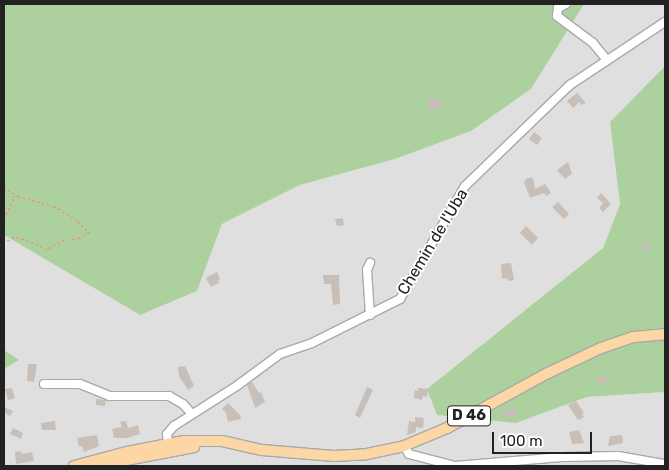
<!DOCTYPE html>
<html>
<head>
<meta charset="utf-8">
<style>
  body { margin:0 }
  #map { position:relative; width:669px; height:470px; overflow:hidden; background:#f2efe9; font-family:Rubik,sans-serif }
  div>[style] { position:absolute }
  .residential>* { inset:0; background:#e0dfdf }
  .forest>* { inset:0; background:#add19e }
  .building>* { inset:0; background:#c7bfb8 }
  .path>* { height:1px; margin-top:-0.5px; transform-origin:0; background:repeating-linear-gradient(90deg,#fa8072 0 2.5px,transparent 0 5px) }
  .roads { filter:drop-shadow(1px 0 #a9a9a9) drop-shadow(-1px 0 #a9a9a9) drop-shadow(0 1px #a9a9a9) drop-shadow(0 -1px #a9a9a9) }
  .minor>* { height:8px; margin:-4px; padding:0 4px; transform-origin:4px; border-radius:4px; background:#fff }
  .major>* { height:10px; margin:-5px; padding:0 5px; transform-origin:5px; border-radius:5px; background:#fcd6a4 }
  span { translate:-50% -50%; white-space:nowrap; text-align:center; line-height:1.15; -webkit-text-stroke:4px #fff; paint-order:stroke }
  .shield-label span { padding:1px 4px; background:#fff; border:1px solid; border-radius:4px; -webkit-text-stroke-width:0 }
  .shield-label { font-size:15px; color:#222; font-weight:700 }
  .street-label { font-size:16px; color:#222 }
  .frame { position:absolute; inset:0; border:5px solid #222; pointer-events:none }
  .scale { position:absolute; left:492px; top:432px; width:100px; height:22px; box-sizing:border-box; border:2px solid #222; border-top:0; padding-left:6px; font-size:15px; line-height:18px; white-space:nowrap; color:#222; -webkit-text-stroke:4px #fff; paint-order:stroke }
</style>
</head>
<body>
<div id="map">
  <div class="residential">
    <i style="clip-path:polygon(584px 4px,665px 4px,665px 66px,611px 122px,620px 204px,603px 248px,526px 311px,516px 423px,587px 397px,665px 392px,665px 466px,4px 466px,4px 369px,18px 360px,4px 350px,4px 235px,140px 315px,197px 291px,222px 224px,300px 185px,395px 159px,471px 131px,531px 89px)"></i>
  </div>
  <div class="forest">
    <i style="clip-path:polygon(4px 4px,584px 4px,531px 89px,471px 131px,395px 159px,300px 185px,222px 224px,197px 291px,140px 315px,4px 235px)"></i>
    <i style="clip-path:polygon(665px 66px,665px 392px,587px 397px,516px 423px,437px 415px,427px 389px,603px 248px,620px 204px,610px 122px)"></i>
    <i style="clip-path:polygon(4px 350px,19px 360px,4px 369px)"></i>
  </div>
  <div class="building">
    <i style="clip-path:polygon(577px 93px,586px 103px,581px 105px,579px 102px,573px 108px,567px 101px)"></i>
    <i style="clip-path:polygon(435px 97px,437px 102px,442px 101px,444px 106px,429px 111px,427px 104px,430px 103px,429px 99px)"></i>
    <i style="clip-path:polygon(534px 132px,542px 138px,537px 145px,529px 139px)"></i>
    <i style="clip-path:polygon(568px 162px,572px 174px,565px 179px,557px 170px)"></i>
    <i style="clip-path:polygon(527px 178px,533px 178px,535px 189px,545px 184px,551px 193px,546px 196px,544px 193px,530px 198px,524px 182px)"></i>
    <i style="clip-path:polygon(601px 193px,611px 204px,603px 212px,599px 208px,603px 203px,597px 198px)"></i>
    <i style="clip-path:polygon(558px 202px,569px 214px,564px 219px,552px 207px)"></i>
    <i style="clip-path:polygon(343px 218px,344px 225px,337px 226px,335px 219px)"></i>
    <i style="clip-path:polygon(526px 226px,538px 238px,532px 245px,520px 233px)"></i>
    <i style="clip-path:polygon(644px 242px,651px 245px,648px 251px,641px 248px)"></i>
    <i style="clip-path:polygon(511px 263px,514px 280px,508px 281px,507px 278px,502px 279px,501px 264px)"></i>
    <i style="clip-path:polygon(217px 272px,220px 279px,218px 280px,219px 283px,211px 287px,206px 278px)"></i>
    <i style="clip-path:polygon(323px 275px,339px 275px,340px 304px,333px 305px,331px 284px,324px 284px)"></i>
    <i style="clip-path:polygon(28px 364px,37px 364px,34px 382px,27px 381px)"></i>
    <i style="clip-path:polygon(185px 366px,194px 386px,188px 390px,179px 376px,178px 367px)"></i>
    <i style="clip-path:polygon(607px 376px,609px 381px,597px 384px,596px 377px)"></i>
    <i style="clip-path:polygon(252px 382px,259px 393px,261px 392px,265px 402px,255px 408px,247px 385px)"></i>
    <i style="clip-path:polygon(367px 387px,373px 390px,360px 418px,355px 415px)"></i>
    <i style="clip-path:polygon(12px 388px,15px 398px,8px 400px,5px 389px)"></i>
    <i style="clip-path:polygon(418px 388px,428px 389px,427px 397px,423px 396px,422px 400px,414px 398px,415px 390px,418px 391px)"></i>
    <i style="clip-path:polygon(96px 399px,106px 400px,105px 406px,96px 405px)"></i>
    <i style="clip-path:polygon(576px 401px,584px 413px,582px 414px,584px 417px,578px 420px,568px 405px)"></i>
    <i style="clip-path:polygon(228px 403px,240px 415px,241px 419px,228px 422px,226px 413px,222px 409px)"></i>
    <i style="clip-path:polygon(4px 407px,13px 411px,10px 416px,4px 413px)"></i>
    <i style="clip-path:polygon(507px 408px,516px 408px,516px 417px,505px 418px,504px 412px,507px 412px)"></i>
    <i style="clip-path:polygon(415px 417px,424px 418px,423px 428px,416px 427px,416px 432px,407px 435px,409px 421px,415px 422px)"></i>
    <i style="clip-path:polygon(55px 421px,56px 430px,42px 430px,41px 423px)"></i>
    <i style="clip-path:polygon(126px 421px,128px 428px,138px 425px,140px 434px,127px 438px,114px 438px,112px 429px,122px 427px,120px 422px)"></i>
    <i style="clip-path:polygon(13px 428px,23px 433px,21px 439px,10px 434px)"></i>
    <i style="clip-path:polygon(579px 430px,584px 443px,572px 444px,569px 432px)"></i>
    <i style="clip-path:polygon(97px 435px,99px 446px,84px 452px,82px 446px,79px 447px,77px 438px)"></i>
    <i style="clip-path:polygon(622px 435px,623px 443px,608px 446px,610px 436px)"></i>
    <i style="clip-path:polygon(21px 451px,21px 454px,32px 452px,34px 461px,16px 464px,15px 452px)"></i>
  </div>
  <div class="path">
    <i style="left:4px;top:187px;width:17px;rotate:33deg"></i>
    <i style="left:18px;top:196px;width:37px;rotate:16deg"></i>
    <i style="left:54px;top:206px;width:28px;rotate:32deg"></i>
    <i style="left:78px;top:221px;width:16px;rotate:45deg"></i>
    <i style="left:89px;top:232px;width:12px;rotate:149deg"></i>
    <i style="left:79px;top:238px;width:15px;rotate:172deg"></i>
    <i style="left:64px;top:240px;width:19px;rotate:152deg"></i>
    <i style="left:47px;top:249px;width:26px;rotate:-157deg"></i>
    <i style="left:23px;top:239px;width:9px;rotate:-167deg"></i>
    <i style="left:14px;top:237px;width:11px;rotate:153deg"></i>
    <i style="left:4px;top:219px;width:26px;rotate:-65deg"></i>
  </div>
  <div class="roads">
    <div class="minor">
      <i style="left:566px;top:4px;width:9px;rotate:153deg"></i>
      <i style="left:558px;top:8px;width:8px;rotate:97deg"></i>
      <i style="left:557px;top:16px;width:45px;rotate:36.9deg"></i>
      <i style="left:593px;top:43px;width:22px;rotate:51deg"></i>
      <i style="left:370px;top:315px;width:45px;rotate:-93.8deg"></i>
      <i style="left:367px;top:270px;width:8px;rotate:-67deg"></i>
      <i style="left:44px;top:384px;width:36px"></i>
      <i style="left:80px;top:384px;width:32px;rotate:22deg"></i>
      <i style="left:110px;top:396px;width:59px"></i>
      <i style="left:169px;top:396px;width:16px;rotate:30deg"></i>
      <i style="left:183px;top:404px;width:13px;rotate:48deg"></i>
      <i style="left:404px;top:446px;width:9px;rotate:58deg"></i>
      <i style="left:409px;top:454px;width:48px;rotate:14.6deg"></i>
      <i style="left:455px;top:466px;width:107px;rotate:-4.8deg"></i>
      <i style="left:562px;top:457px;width:56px;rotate:-1deg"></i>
      <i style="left:618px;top:456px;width:48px;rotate:9.7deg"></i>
      <i style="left:168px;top:447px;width:13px;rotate:-94deg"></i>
      <i style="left:167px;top:434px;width:11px;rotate:-49deg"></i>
      <i style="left:174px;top:426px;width:76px;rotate:-32.6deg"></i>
      <i style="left:238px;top:385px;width:52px;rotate:-36.4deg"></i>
      <i style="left:280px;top:354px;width:34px;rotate:-19deg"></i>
      <i style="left:312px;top:343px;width:98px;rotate:-26.6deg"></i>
      <i style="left:400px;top:299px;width:130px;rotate:-60.1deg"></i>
      <i style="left:465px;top:186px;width:146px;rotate:-43.9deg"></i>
      <i style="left:570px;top:85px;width:114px;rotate:-33.6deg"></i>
    </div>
    <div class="major">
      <i style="left:100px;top:465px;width:96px;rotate:-10.8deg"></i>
      <i style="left:74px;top:466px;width:55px;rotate:-14.8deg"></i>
      <i style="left:127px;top:452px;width:58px;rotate:-10.9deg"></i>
      <i style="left:184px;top:441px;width:38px"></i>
      <i style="left:222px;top:441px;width:41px;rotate:12.7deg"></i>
      <i style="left:262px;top:450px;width:72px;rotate:4.8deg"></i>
      <i style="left:334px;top:456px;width:33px;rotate:-3deg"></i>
      <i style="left:367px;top:454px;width:38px;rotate:-12deg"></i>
      <i style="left:404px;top:446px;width:47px;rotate:-22.7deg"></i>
      <i style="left:447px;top:428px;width:115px;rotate:-28.6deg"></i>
      <i style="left:548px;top:373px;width:59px;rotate:-25.3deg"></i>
      <i style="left:601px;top:348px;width:34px;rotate:-19deg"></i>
      <i style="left:633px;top:337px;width:32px;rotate:-5deg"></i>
    </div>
  </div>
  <div class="shield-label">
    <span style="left:469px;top:416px">D 46</span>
  </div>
  <div class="street-label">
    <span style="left:433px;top:242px;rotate:-59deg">Chemin de l'Uba</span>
  </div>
  <div class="frame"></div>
  <div class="scale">100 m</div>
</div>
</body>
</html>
